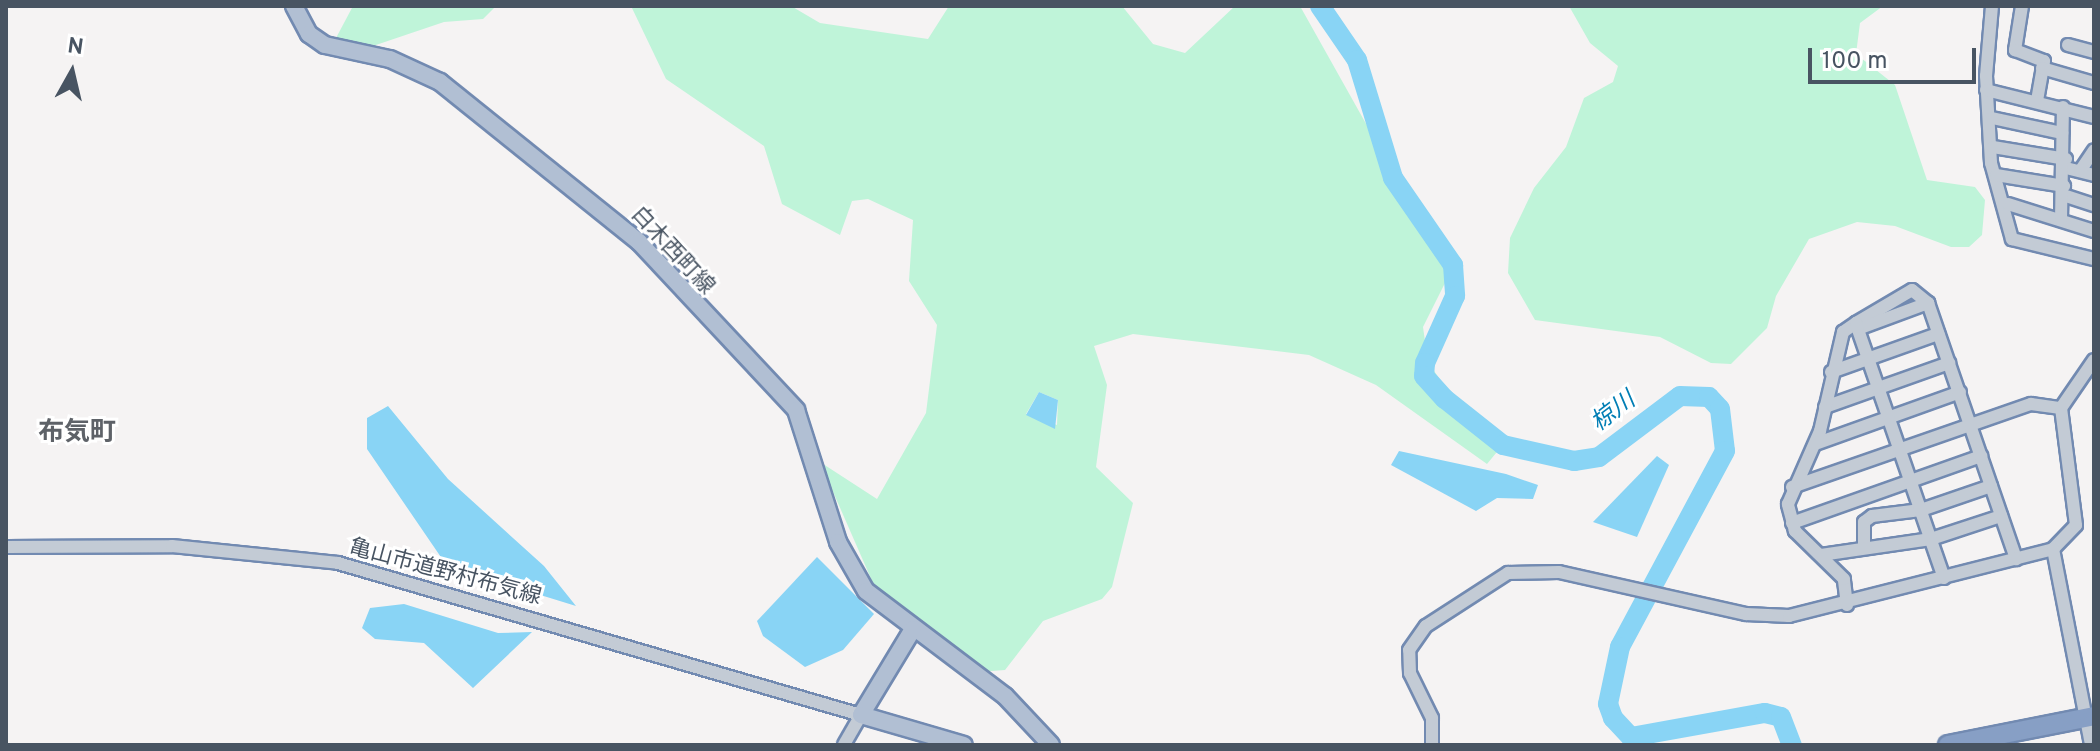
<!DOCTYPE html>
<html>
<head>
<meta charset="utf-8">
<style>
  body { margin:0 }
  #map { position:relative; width:2100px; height:751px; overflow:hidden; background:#f5f3f3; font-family:Overpass,"Noto Sans JP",sans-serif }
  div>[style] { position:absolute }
  .green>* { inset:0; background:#bff4d9 }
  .water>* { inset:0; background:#89d4f5 }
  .river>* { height:20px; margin:-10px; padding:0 10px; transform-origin:10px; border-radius:10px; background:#89d4f5 }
  .roads { filter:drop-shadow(2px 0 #728ab1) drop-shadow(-2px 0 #728ab1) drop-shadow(0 2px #728ab1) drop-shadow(0 -2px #728ab1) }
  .minor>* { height:12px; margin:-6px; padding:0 6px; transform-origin:6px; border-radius:6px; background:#c3cbd5 }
  .major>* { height:16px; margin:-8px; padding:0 8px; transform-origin:8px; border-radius:8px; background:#b1bfd3 }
  .highway>* { height:18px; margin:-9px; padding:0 9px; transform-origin:9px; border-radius:9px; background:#879fc5 }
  span { translate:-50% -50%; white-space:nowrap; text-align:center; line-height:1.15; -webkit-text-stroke:6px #fff; paint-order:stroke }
  .street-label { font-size:22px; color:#485462 }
  .water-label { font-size:24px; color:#017eb5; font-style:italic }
  .quarter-label { font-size:26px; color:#5e6268; font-weight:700 }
  .frame { position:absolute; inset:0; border:8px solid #485462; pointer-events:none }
  .north { position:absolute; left:32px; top:32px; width:80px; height:80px; -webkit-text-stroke:6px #fff; paint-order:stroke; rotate:8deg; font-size:22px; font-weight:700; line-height:32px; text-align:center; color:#485462 }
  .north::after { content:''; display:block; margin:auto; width:28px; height:36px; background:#485462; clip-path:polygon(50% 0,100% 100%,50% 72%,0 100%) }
  .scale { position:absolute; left:1808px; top:48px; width:168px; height:36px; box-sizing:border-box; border:4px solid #485462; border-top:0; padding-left:10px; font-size:24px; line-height:28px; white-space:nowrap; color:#485462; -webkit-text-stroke:6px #fff; paint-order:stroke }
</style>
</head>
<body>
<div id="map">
  <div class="green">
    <i style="clip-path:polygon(353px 6px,496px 6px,483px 19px,444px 22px,367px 48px,336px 38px)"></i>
    <i style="clip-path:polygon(evenodd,631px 6px,791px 6px,820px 23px,928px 39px,949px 6px,1122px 6px,1153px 44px,1185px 53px,1235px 6px,1300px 6px,1411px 204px,1445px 247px,1446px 281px,1423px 327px,1428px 362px,1467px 419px,1501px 447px,1487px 464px,1376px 385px,1309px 355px,1133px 334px,1094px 346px,1107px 385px,1096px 467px,1133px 503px,1112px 587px,1102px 599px,1043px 621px,1005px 670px,978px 672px,876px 590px,820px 462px,877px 499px,926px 413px,937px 325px,909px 281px,913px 220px,868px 199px,852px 201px,840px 235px,782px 204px,764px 146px,666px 79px,631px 6px,1039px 392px,1058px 400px,1057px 425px,1026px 414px,1039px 392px)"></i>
    <i style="clip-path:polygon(1569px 6px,1883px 6px,1860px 23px,1856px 54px,1895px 85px,1927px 180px,1975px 187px,1985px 200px,1982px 235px,1969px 247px,1951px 247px,1895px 226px,1857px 222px,1809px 239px,1776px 296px,1767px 328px,1731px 364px,1711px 363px,1660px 337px,1535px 320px,1508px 273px,1510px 238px,1534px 188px,1566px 147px,1584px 98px,1613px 82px,1618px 66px,1590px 43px)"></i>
  </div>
  <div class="water">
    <i style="clip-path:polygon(1039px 392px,1058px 400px,1055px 429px,1026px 415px)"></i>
    <i style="clip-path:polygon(388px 406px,448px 479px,544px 566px,576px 606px,447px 566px,367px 449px,367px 418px)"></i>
    <i style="clip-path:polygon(1399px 451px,1506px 474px,1538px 485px,1533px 499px,1497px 498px,1476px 511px,1391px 465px)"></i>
    <i style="clip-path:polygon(1657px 456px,1669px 465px,1637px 537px,1593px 522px)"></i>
    <i style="clip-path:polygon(817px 557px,874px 614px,843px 650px,805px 667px,763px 636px,757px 621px)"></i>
    <i style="clip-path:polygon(404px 604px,498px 633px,532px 632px,473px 688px,424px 643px,375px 639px,362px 628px,370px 608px)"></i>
  </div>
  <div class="river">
    <i style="left:1320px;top:6px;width:65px;rotate:55.6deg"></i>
    <i style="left:1357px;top:60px;width:123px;rotate:73deg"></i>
    <i style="left:1393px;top:178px;width:106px;rotate:55.4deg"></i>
    <i style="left:1453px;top:265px;width:31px;rotate:86deg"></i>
    <i style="left:1455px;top:296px;width:73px;rotate:114.1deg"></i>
    <i style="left:1425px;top:363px;width:13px;rotate:94deg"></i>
    <i style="left:1424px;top:376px;width:31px;rotate:48deg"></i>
    <i style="left:1445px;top:399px;width:74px;rotate:38.4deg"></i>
    <i style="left:1503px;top:445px;width:73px;rotate:12.7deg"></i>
    <i style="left:1574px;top:461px;width:25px;rotate:-9deg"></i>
    <i style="left:1599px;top:457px;width:101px;rotate:-37deg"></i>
    <i style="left:1680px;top:396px;width:29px;rotate:2deg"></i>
    <i style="left:1709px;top:397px;width:16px;rotate:47deg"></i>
    <i style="left:1720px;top:409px;width:42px;rotate:83.2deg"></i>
    <i style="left:1725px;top:451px;width:222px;rotate:118.2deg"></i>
    <i style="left:1620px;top:647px;width:58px;rotate:101.9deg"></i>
    <i style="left:1608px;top:704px;width:15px;rotate:70deg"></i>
    <i style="left:1613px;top:718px;width:26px;rotate:47deg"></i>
    <i style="left:1631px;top:737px;width:136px;rotate:-10.2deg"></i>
    <i style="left:1765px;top:713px;width:16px;rotate:14deg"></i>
    <i style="left:1781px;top:717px;width:30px;rotate:69deg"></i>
  </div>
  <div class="roads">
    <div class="minor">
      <i style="left:1992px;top:6px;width:70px;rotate:94.9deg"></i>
      <i style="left:1986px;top:76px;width:87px;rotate:86.7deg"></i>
      <i style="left:1991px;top:163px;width:79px;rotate:74.6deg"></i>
      <i style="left:2012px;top:239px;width:84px;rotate:13.7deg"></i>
      <i style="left:2022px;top:6px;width:45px;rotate:99deg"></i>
      <i style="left:2015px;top:50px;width:31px;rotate:21deg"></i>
      <i style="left:2044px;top:61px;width:40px;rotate:100deg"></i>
      <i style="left:2068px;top:45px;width:27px;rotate:15deg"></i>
      <i style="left:2042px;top:68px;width:54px;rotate:16.1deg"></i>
      <i style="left:1986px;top:90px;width:111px;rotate:14deg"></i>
      <i style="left:1992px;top:118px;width:72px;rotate:12.1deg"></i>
      <i style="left:1993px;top:147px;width:74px;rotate:9.3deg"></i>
      <i style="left:2066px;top:168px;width:29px;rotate:14deg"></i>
      <i style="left:2080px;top:171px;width:25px;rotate:-56deg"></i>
      <i style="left:1996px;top:175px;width:69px;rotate:9.2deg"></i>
      <i style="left:2063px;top:195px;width:33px;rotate:18deg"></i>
      <i style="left:2008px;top:204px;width:90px;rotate:17.4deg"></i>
      <i style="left:2061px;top:220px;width:113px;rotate:-89deg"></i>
      <i style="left:1856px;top:323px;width:65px;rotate:-30.5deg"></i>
      <i style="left:1912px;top:290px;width:21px;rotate:39deg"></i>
      <i style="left:1831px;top:372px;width:114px;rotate:-19.6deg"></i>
      <i style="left:1825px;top:407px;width:132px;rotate:-19.5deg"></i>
      <i style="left:1815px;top:444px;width:154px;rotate:-19.7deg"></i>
      <i style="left:1792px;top:487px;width:253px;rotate:-19.2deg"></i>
      <i style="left:2031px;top:404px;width:30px;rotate:8deg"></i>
      <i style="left:2061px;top:408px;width:58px;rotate:-55.5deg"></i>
      <i style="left:1792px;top:523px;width:201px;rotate:-19.5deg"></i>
      <i style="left:6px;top:547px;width:166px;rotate:-0.3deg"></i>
      <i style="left:172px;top:546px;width:167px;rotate:5.8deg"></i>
      <i style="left:338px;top:563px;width:545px;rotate:16.21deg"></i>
      <i style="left:861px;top:715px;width:34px;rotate:120deg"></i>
      <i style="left:1864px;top:548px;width:26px;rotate:-90deg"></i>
      <i style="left:1864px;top:522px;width:10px;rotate:-37deg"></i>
      <i style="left:1872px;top:516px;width:49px;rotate:-7deg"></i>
      <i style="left:1921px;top:510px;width:74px;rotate:-18.9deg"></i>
      <i style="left:2053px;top:549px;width:33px;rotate:-46deg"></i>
      <i style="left:2076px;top:525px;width:118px;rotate:-97.3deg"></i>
      <i style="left:1821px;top:555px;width:111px;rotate:-8.3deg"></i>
      <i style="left:1931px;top:539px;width:74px;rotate:-18.2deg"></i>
      <i style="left:1944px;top:578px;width:263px;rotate:-109.1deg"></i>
      <i style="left:1858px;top:329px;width:75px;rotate:-20.4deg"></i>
      <i style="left:1928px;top:303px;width:271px;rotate:71deg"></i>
      <i style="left:1847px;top:605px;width:26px;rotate:-97deg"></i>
      <i style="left:1844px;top:579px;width:69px;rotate:-135.6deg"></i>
      <i style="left:1795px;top:531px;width:28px;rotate:-105deg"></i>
      <i style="left:1788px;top:504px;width:80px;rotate:-66.3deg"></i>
      <i style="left:1820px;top:431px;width:102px;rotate:-76.9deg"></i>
      <i style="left:1843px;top:332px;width:16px;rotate:-35deg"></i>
      <i style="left:1856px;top:323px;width:6px;rotate:72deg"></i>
      <i style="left:1432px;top:745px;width:27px;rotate:-90deg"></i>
      <i style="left:1432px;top:718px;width:50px;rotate:-116.1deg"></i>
      <i style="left:1410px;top:673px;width:23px;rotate:-92deg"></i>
      <i style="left:1409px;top:650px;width:29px;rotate:-55deg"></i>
      <i style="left:1426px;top:626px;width:98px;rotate:-32.9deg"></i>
      <i style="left:1508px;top:573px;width:51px;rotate:-1.1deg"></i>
      <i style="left:1559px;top:572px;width:192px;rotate:12.7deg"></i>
      <i style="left:1746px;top:614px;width:43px;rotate:2.7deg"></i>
      <i style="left:1789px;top:616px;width:272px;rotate:-14.2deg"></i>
      <i style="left:2053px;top:549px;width:200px;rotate:79deg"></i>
    </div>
    <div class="major">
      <i style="left:294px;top:6px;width:32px;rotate:62deg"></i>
      <i style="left:309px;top:34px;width:19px;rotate:35deg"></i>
      <i style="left:325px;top:45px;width:66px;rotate:12.2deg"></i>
      <i style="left:390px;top:59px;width:55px;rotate:24.7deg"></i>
      <i style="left:440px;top:82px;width:255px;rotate:38.8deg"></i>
      <i style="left:639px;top:242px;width:230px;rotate:46.9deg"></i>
      <i style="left:796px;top:410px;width:139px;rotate:72.3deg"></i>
      <i style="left:838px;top:542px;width:56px;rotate:60.3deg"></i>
      <i style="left:866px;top:591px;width:174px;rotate:37.1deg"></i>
      <i style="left:1005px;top:696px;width:67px;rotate:46.8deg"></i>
      <i style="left:913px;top:629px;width:100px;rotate:121.2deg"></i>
      <i style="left:861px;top:715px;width:107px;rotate:16.2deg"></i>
    </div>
    <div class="highway">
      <i style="left:1948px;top:745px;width:149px;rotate:-11.2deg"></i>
    </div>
  </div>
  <div class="street-label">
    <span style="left:672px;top:251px;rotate:47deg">白木西町線</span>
    <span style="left:445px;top:573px;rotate:15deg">亀山市道野村布気線</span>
  </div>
  <div class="water-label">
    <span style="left:1614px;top:413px;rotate:-37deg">椋川</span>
  </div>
  <div class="quarter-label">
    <span style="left:77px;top:434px">布気町</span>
  </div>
  <div class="frame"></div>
  <div class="north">N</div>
  <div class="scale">100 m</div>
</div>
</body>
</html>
